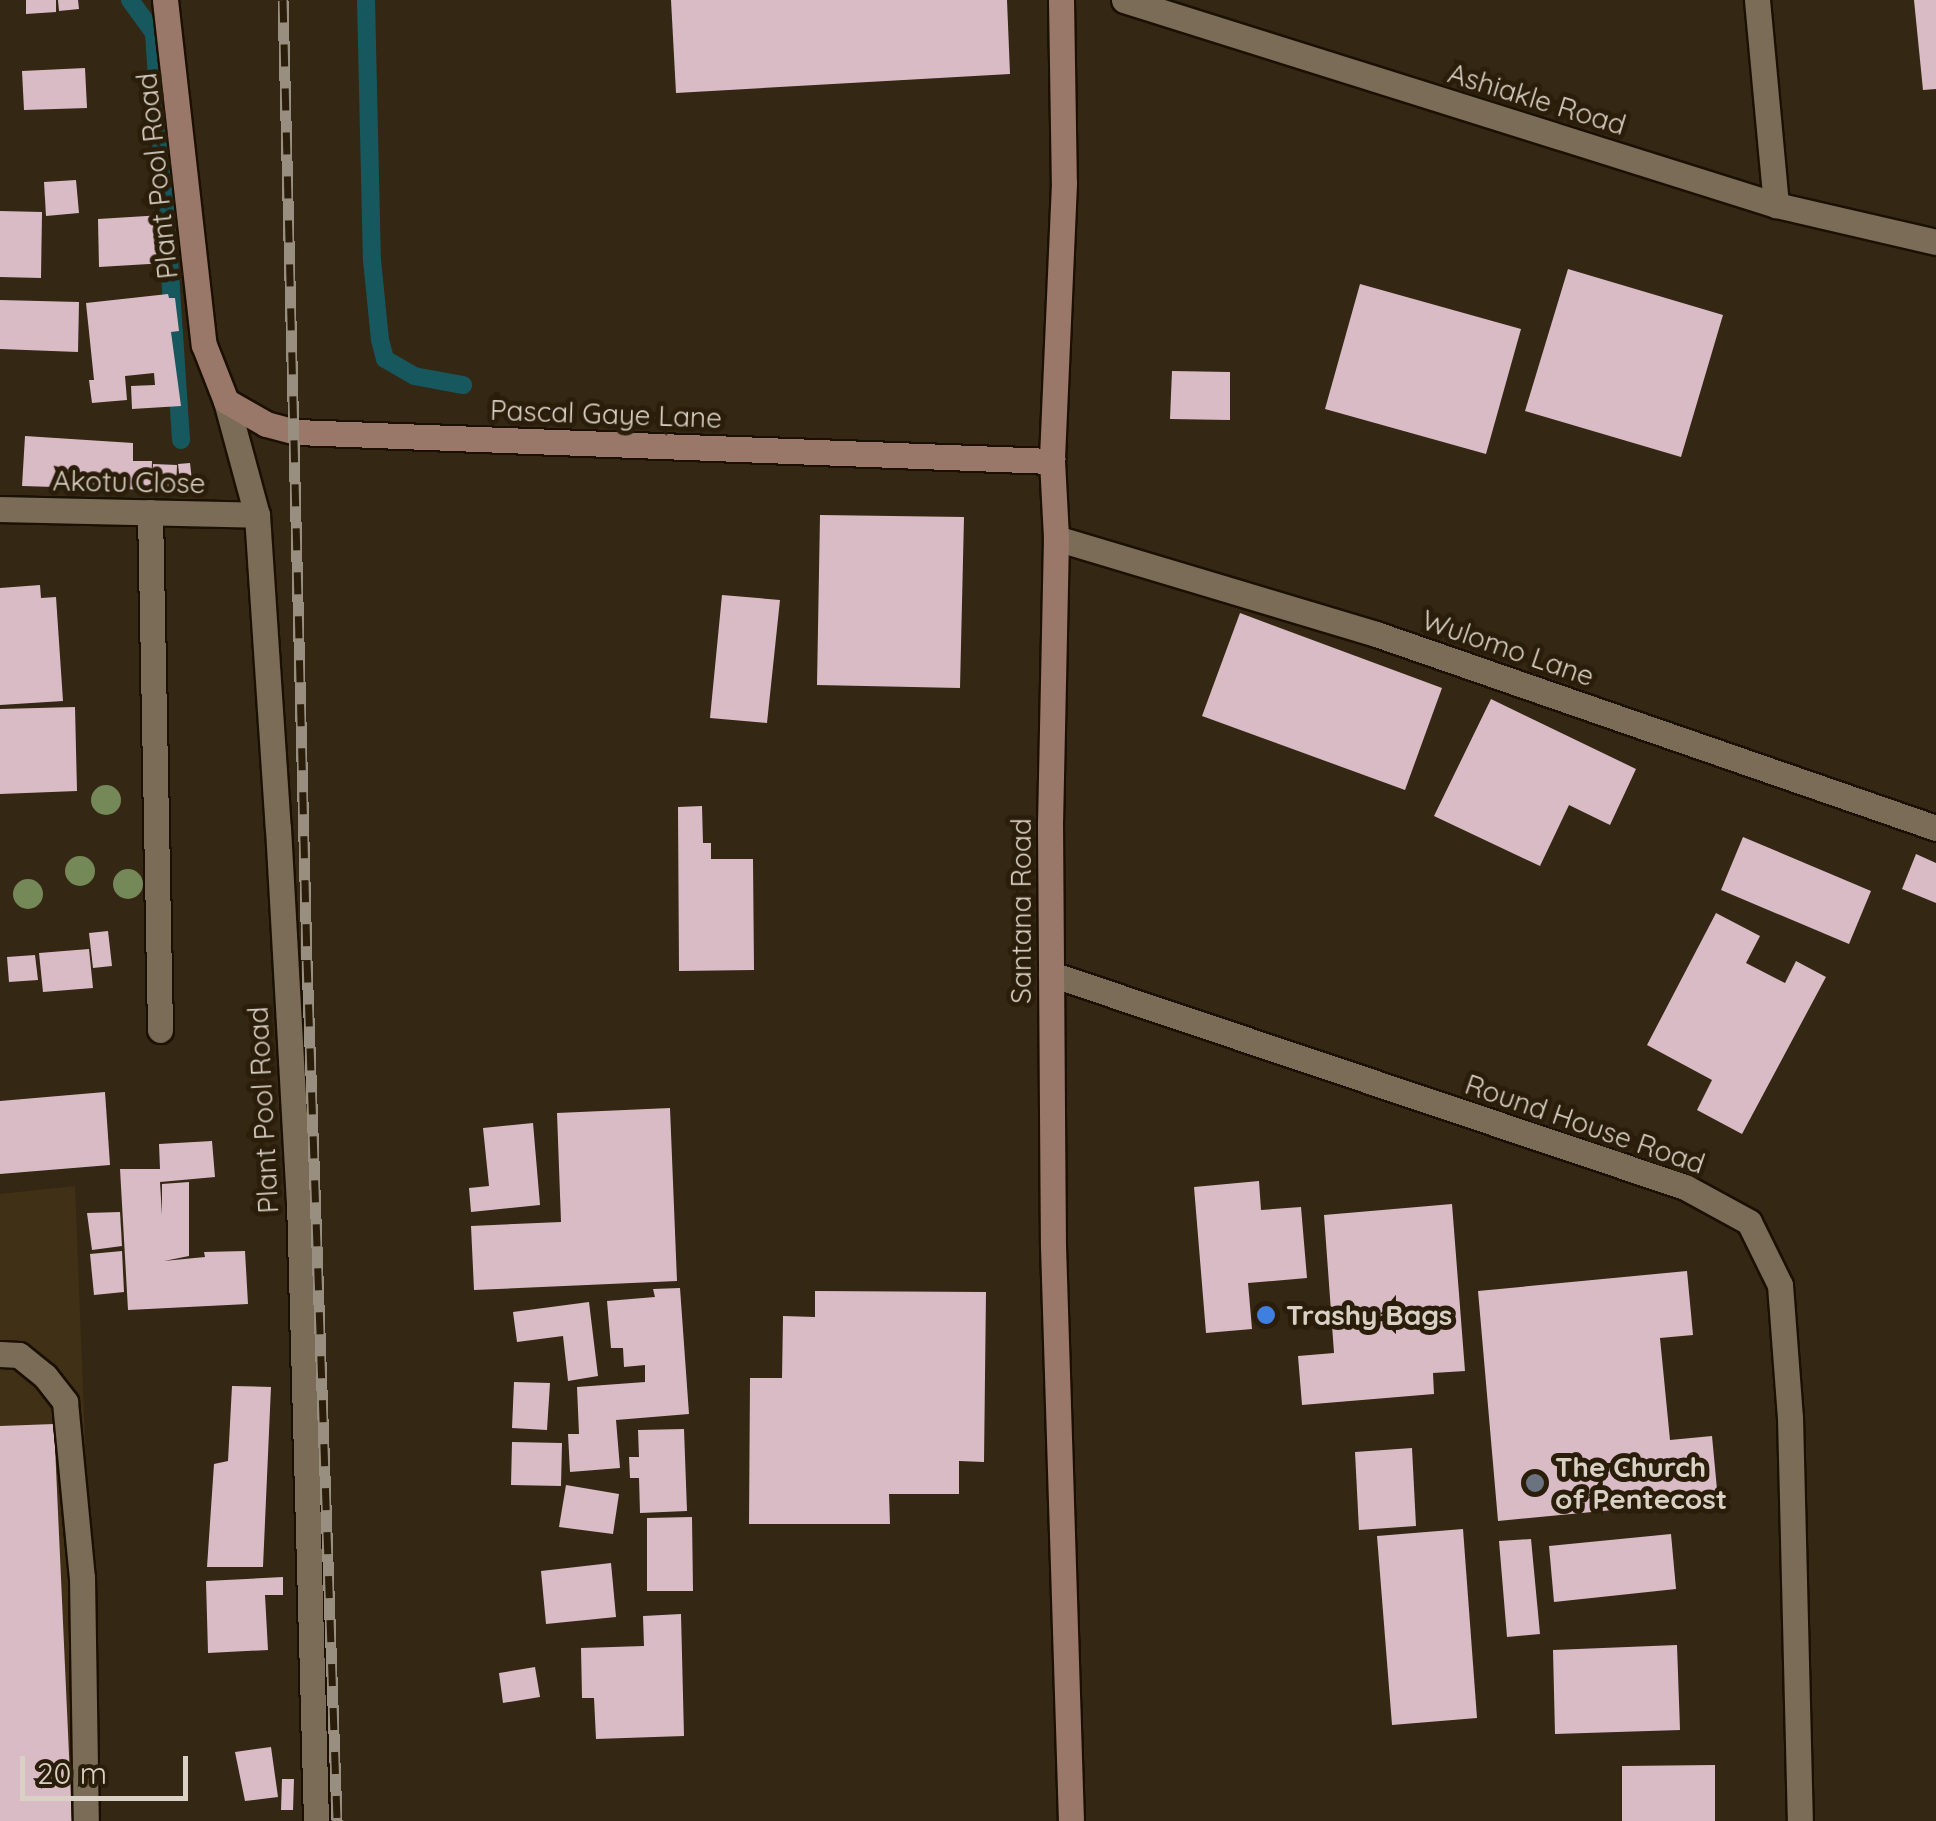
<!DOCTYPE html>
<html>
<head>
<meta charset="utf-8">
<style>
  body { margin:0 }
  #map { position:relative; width:1936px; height:1821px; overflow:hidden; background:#342714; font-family:Quicksand,sans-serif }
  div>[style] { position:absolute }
  .built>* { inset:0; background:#403016 }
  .stream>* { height:18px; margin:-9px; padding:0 9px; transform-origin:9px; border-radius:9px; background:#17585f }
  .building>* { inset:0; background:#d9bbc6 }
  .roads { filter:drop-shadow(2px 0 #1b1001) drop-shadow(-2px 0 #1b1001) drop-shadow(0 2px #1b1001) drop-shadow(0 -2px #1b1001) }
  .lane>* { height:25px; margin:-12.5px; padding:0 12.5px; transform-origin:12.5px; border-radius:12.5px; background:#7a6c57 }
  .street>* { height:25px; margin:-12.5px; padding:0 12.5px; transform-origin:12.5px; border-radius:12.5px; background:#7a6c57 }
  .secondary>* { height:25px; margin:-12.5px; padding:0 12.5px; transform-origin:12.5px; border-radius:12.5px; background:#9a7869 }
  .rail>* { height:11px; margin-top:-5.5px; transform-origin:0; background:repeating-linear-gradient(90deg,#2a1e0a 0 22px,#998f80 0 44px); box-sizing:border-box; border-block:2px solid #998f80 }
  .trees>* { width:30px; height:30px; margin:-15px; border-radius:50%; background:#758858 }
  .dots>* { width:28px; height:28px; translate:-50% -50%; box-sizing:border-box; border:5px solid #2a1e0a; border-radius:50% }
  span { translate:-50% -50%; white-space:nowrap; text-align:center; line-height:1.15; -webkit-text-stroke:10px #2a1e0a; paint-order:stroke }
  .street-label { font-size:28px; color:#d9d1c5 }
  .poi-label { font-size:28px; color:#d9d1c5; font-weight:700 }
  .left { translate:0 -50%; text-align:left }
  .scale { position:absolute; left:20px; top:1756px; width:168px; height:45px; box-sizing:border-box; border:5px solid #d9d1c5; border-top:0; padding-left:12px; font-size:30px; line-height:35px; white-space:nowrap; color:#d9d1c5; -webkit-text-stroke:8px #2a1e0a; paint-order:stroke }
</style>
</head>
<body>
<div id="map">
  <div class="built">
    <i style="clip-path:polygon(75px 1186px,100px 1821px,0 1821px,0 1194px)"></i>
  </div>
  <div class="stream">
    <i style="left:130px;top:0;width:41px;rotate:54deg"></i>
    <i style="left:154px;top:33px;width:408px;rotate:86.2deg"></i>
    <i style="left:366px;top:0;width:260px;rotate:88.7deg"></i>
    <i style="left:372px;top:260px;width:80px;rotate:84.3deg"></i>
    <i style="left:380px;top:340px;width:20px;rotate:75deg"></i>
    <i style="left:385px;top:359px;width:34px;rotate:30deg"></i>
    <i style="left:414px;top:376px;width:50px;rotate:10.4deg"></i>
  </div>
  <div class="building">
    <i style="clip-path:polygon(26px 0,56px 0,56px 12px,26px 14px)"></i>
    <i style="clip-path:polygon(58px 0,78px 0,79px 9px,59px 11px)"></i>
    <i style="clip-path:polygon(671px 0,1007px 0,1010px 74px,676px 93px)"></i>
    <i style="clip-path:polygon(1914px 0,1936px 0,1936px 89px,1923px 90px)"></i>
    <i style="clip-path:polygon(85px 68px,87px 108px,24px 110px,22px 71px)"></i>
    <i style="clip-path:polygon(76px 180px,79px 213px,46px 216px,44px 182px)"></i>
    <i style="clip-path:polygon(0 211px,42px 212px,41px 278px,0 277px)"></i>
    <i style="clip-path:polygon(163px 215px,166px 263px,99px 267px,98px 219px)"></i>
    <i style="clip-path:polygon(1568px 269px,1723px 315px,1681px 457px,1525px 411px)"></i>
    <i style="clip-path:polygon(1360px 284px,1521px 329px,1486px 454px,1325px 409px)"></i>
    <i style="clip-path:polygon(168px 294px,169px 298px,175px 298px,179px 331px,171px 332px,181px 406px,132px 409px,131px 386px,155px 385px,154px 373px,125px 376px,127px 400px,92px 403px,89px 380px,94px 380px,86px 303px)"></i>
    <i style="clip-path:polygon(0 300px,79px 302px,78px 352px,0 349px)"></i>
    <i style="clip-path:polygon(1172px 371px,1230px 372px,1230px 420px,1170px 419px)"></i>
    <i style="clip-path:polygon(25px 436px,133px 443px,133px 461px,152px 461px,151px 490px,22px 486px)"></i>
    <i style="clip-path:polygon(190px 463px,192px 481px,180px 482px,178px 464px)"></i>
    <i style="clip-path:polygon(153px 464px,177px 465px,176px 488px,152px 488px)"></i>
    <i style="clip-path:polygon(820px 515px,964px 517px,960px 688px,817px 685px)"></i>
    <i style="clip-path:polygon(40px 585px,41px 598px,56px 597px,63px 701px,0 705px,0 588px)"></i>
    <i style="clip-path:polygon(722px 595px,780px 600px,767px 723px,710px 718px)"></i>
    <i style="clip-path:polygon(1240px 613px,1442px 688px,1405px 790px,1202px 716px)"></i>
    <i style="clip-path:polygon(1491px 699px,1636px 769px,1610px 825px,1569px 805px,1540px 866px,1434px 816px)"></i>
    <i style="clip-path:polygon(75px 707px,77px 791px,0 794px,0 709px)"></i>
    <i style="clip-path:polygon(702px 806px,703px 843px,711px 843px,711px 859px,753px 859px,754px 970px,679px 971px,678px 807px)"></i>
    <i style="clip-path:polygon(1743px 837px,1871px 891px,1849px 944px,1721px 890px)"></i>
    <i style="clip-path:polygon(1916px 854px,1936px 863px,1936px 903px,1902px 889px)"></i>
    <i style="clip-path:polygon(1716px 913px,1760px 936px,1746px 963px,1785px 983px,1796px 961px,1826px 977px,1742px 1134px,1697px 1110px,1712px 1080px,1647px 1045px)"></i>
    <i style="clip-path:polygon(108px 931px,112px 966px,93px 968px,89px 933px)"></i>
    <i style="clip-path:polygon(89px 949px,93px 988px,43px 992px,39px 953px)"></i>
    <i style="clip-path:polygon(35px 955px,38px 980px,9px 982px,7px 957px)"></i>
    <i style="clip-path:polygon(105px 1092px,110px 1165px,0 1174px,0 1101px)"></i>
    <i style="clip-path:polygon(670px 1108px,677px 1281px,474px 1290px,471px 1226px,561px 1222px,557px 1113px)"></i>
    <i style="clip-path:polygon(533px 1123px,540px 1205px,471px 1212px,469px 1188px,489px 1186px,483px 1128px)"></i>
    <i style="clip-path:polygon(212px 1141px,215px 1177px,160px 1182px,162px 1215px,162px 1184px,189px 1182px,189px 1256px,164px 1261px,205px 1257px,204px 1252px,245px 1251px,248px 1304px,128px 1310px,120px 1169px,160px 1169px,159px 1144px)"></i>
    <i style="clip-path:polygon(1259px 1181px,1261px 1210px,1301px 1207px,1307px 1278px,1248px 1283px,1252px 1329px,1206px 1333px,1194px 1187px)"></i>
    <i style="clip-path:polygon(1452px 1204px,1465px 1371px,1433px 1373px,1434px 1394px,1302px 1405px,1298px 1356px,1334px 1353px,1324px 1215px)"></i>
    <i style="clip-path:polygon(120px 1212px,122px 1246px,92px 1250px,87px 1213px)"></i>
    <i style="clip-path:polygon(122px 1251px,124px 1292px,94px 1295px,90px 1254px)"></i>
    <i style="clip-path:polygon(1687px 1271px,1693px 1335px,1660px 1338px,1670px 1440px,1712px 1436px,1718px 1500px,1498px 1521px,1478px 1291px)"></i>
    <i style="clip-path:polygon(680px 1288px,689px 1414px,616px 1420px,620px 1468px,570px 1472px,568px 1434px,579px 1434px,577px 1387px,645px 1382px,645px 1365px,624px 1367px,623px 1348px,611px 1348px,607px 1301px,655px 1297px,653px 1289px)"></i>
    <i style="clip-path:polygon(815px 1291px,986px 1292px,984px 1462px,959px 1461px,959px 1494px,889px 1494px,890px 1524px,749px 1524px,750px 1378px,782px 1378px,783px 1316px,815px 1317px)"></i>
    <i style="clip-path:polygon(589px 1302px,598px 1376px,568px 1381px,563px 1336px,517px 1342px,513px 1312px)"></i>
    <i style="clip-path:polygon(514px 1382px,550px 1383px,547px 1430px,512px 1428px)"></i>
    <i style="clip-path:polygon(232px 1386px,271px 1387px,263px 1567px,207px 1567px,214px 1464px,228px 1461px)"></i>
    <i style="clip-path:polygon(54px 1424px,72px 1821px,0 1821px,0 1426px)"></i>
    <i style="clip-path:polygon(684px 1429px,687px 1511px,640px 1513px,639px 1478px,630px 1478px,629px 1457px,639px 1457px,638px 1430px)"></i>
    <i style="clip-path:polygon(512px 1442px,562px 1443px,561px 1486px,511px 1485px)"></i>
    <i style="clip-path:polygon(1412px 1448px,1416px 1526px,1359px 1530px,1355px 1452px)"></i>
    <i style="clip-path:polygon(566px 1485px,619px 1494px,613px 1534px,559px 1527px)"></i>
    <i style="clip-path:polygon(692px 1517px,693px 1591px,647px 1591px,647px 1518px)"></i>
    <i style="clip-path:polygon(1463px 1529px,1477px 1718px,1392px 1725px,1377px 1536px)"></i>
    <i style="clip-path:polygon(1671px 1534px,1676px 1589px,1554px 1602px,1549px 1546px)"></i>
    <i style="clip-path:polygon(1531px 1539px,1540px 1634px,1507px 1637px,1499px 1541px)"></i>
    <i style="clip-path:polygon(611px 1563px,616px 1617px,546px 1624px,541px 1571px)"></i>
    <i style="clip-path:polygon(283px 1577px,283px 1595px,265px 1595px,268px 1650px,208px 1653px,206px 1581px)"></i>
    <i style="clip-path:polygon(681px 1614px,684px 1736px,596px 1739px,594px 1698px,582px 1698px,581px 1648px,644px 1646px,643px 1616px)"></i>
    <i style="clip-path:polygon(1677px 1645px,1680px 1730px,1555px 1734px,1553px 1650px)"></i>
    <i style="clip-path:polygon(535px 1667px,540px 1697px,503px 1703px,499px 1673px)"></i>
    <i style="clip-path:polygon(271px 1747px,278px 1797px,245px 1801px,235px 1752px)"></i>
    <i style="clip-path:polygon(1715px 1765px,1715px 1821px,1622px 1821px,1622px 1766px)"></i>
    <i style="clip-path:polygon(282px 1779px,294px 1779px,293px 1810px,281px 1810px)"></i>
  </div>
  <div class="roads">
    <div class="lane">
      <i style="left:0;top:1354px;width:19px;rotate:3deg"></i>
      <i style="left:19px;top:1355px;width:33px;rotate:39deg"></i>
      <i style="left:45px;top:1376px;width:33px;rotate:52deg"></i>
      <i style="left:65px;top:1402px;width:176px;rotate:84.5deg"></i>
      <i style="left:82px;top:1577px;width:244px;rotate:89.1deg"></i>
    </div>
    <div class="street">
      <i style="left:1124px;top:0;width:683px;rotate:17.45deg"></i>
      <i style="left:1776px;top:205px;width:164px;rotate:13deg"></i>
      <i style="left:1757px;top:0;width:206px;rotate:84.7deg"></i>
      <i style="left:226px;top:401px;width:118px;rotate:74.8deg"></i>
      <i style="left:257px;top:515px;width:314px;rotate:86.2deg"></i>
      <i style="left:278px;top:828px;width:374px;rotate:86.8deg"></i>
      <i style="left:299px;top:1201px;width:620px;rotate:88.43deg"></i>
      <i style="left:0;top:509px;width:257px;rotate:1.3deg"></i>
      <i style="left:150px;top:512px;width:518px;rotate:88.89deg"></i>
      <i style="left:1056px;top:538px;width:334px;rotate:16.7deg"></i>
      <i style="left:1376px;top:634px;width:593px;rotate:19.11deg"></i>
      <i style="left:1051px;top:974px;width:669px;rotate:18.57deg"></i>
      <i style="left:1685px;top:1187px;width:73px;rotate:28.7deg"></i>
      <i style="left:1749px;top:1222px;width:70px;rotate:63.8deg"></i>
      <i style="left:1780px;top:1285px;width:132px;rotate:85.7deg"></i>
      <i style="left:1790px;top:1417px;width:404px;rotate:88.6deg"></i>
    </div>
    <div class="secondary">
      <i style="left:165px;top:0;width:347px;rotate:83.6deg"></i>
      <i style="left:204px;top:345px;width:60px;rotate:68.6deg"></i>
      <i style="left:226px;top:401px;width:46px;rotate:29.9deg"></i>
      <i style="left:266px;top:424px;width:31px;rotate:15deg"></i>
      <i style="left:296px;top:432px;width:757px;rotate:2.2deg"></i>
      <i style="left:1061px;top:0;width:183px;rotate:89.1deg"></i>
      <i style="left:1064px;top:183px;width:278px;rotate:92.5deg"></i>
      <i style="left:1052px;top:461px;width:77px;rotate:87deg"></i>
      <i style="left:1056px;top:538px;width:285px;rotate:91.2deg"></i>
      <i style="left:1050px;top:823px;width:423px;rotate:89.6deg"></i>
      <i style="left:1053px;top:1246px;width:575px;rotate:88.21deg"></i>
    </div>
  </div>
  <div class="rail">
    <i style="left:283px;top:0;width:960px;rotate:88.57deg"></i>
    <i style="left:307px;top:960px;width:862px;rotate:88deg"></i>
  </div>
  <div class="trees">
    <i style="left:106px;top:800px"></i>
    <i style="left:80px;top:871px"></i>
    <i style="left:128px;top:884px"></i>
    <i style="left:28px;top:894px"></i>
  </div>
  <div class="dots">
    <i style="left:1266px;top:1315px;background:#3f7fe0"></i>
    <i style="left:1535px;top:1483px;background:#6b7280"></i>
  </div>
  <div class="street-label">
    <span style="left:1537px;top:99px;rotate:17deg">Ashiakle Road</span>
    <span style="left:157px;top:176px;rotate:-96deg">Plant Pool Road</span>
    <span style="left:606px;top:414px;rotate:2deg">Pascal Gaye Lane</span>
    <span style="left:129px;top:482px;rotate:1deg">Akotu Close</span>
    <span style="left:1508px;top:648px;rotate:19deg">Wulomo Lane</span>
    <span style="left:1021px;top:911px;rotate:-90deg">Santana Road</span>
    <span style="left:263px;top:1110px;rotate:-93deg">Plant Pool Road</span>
    <span style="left:1585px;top:1124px;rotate:19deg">Round House Road</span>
  </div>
  <div class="poi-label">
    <span class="left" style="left:1286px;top:1315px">Trashy Bags</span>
    <span class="left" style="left:1555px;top:1483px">The Church<br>of Pentecost</span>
  </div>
  <div class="scale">20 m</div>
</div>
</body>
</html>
